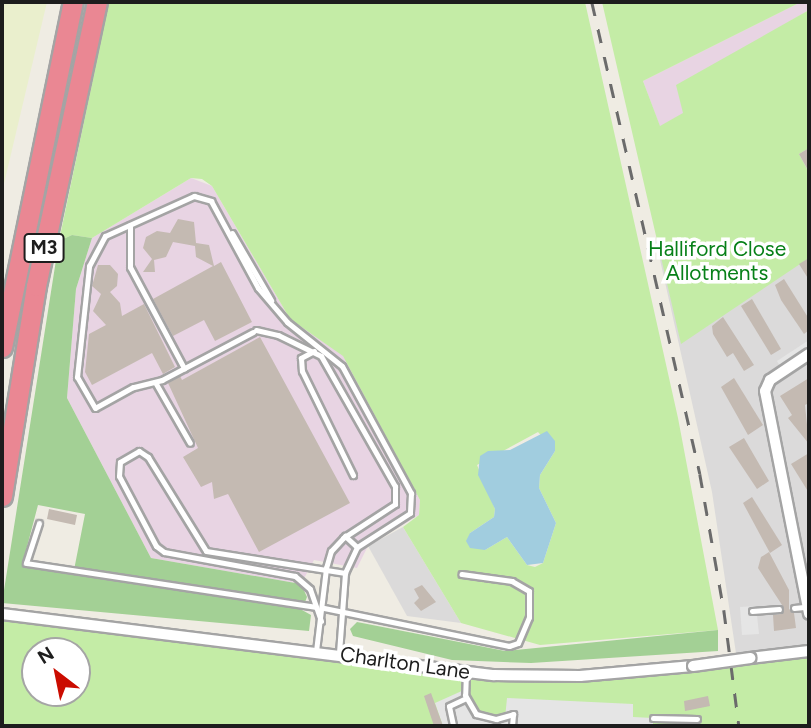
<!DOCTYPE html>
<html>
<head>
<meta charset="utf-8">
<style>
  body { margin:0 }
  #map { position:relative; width:811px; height:728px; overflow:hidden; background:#efece3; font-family:Figtree,sans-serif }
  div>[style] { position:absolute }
  .residential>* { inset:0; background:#dbdada }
  .industrial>* { inset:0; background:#e8d4e3 }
  .farmland>* { inset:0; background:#eaefcd }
  .grass>* { inset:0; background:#c4eca6 }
  .forest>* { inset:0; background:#a3d095 }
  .parking>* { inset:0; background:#e5e5e5 }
  .water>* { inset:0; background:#a1cddf }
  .building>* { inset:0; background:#c4bab2 }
  .roads { filter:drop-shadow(2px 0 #a4a4a4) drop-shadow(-2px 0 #a4a4a4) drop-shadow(0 2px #a4a4a4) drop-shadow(0 -2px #a4a4a4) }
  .lane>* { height:5px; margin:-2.5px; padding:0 2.5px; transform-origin:2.5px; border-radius:2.5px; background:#fff }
  .street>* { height:10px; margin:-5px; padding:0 5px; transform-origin:5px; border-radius:5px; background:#fff }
  .highway>* { height:19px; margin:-9.5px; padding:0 9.5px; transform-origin:9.5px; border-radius:9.5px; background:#ea8793 }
  .rail>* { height:2.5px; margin-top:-1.25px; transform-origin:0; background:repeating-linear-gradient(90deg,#6b6b6b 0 14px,transparent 0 28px) }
  .bridges { filter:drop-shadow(2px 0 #a4a4a4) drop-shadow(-2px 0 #a4a4a4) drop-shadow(0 2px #a4a4a4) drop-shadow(0 -2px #a4a4a4) }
  .street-bridge>* { height:10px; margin:-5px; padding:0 5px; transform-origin:5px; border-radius:5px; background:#fff }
  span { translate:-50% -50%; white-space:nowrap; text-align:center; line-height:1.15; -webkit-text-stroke:7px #fff; paint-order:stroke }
  .shield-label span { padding:2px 5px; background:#fff; border:2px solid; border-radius:5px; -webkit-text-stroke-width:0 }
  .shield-label { font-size:19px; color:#1d1d1d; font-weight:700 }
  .park-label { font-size:21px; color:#078018 }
  .street-label { font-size:21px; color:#1d1d1d }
  .frame { position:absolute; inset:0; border:4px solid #1d1d1d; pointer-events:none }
  .north { position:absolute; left:21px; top:637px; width:70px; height:70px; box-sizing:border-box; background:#fff; border:2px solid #a5a5a5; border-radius:50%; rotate:328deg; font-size:19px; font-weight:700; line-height:28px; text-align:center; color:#1d1d1d }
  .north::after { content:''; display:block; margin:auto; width:24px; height:32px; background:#cb0c00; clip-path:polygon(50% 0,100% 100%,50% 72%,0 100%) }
</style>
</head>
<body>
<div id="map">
  <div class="residential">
    <i style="clip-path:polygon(809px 148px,809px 651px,737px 660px,712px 492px,656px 242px)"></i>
    <i style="clip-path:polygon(403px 527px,461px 623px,407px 616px,368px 546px)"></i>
  </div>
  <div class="industrial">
    <i style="clip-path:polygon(801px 2px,809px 2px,809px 10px,748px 46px,683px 114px,660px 127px,643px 81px)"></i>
    <i style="clip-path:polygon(191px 178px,212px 186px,290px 319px,343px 355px,420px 500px,419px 515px,368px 546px,357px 568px,314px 560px,301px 584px,151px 558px,67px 398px,76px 289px,92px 238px)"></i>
  </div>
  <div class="farmland">
    <i style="clip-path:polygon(2px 2px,47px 2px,2px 192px)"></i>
  </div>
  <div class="grass">
    <i style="clip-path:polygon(evenodd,109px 2px,585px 2px,678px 418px,718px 630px,540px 645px,461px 623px,403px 527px,419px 515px,420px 500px,343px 356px,290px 319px,212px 186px,202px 179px,191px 178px,92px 238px,72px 235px,59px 241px,109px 2px,538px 432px,555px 451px,540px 475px,539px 488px,556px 523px,543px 563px,535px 567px,527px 565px,507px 537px,485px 550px,470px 533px,494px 517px,495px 509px,477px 465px,538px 432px)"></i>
    <i style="clip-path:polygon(602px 2px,801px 2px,643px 81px,660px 126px,683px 113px,676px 85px,809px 10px,809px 148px,799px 154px,809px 173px,809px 258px,681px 344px)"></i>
    <i style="clip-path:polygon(evenodd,2px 620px,186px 643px,316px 651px,522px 676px,809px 651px,809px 726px,2px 726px,2px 620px,35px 651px,77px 651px,77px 693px,35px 693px,35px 651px)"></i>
  </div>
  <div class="forest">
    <i style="clip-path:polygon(evenodd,72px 235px,92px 238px,76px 289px,67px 398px,151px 558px,301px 584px,307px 597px,302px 610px,311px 615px,309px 631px,2px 603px,59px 241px,72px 235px,38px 505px,85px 514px,74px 570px,23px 562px,38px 505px)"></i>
    <i style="clip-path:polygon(357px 622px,505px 651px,718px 630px,718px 651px,531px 663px,452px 660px,353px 636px,350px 629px)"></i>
  </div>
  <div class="parking">
    <i style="clip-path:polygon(809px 340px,809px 349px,781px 368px,777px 361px)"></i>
    <i style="clip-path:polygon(756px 606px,759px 634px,742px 635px,740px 607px)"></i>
    <i style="clip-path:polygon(464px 690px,476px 714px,505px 718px,507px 698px,633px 704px,633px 717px,653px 718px,653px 726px,443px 726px,435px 703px)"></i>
  </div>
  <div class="water">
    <i style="clip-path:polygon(547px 431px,555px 441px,555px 451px,540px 475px,539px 488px,556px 523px,543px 563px,527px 565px,507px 537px,485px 550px,470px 548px,466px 541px,470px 533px,494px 517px,495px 509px,478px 475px,480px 456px,488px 451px,510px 450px)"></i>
  </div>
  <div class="building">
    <i style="clip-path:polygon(809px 148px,809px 172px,799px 154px)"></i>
    <i style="clip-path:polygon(178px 219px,194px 222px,196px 243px,209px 245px,214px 266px,221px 262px,252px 322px,215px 341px,204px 320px,173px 336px,153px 299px,213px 266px,196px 257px,195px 246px,173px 242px,166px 257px,154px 260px,155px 272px,143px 272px,152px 259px,143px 248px,146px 237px,157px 231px,170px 233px)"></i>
    <i style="clip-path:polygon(809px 258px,809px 280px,799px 264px)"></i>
    <i style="clip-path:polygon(98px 265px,110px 265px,118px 274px,117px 286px,110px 292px,120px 303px,122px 316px,144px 304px,175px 367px,163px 374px,152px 353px,92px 385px,85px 372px,89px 334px,106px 325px,93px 311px,101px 294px,92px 286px)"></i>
    <i style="clip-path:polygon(784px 279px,809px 319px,809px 330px,804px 334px,781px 300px,775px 285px)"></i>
    <i style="clip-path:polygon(752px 299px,781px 349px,771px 355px,741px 306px)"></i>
    <i style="clip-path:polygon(723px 317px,754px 365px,744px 371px,733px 353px,727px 357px,713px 334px,712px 326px)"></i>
    <i style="clip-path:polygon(260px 337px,350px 503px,259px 552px,228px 494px,214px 499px,212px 482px,201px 487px,183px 457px,198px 448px,168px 383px,180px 376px,182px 380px)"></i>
    <i style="clip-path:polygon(734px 378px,763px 425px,748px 435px,721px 387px)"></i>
    <i style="clip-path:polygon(809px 378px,809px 403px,805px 405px,809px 444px,788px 418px,792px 415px,780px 396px)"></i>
    <i style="clip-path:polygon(744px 438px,769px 481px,757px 489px,729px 447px)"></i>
    <i style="clip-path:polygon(809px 453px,809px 493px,791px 464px)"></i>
    <i style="clip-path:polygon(752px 497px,782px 545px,770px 553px,743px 503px)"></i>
    <i style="clip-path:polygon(49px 509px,77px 515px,75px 525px,47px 519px)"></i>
    <i style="clip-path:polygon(769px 552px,789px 590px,789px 609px,794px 613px,796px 628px,774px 631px,773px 615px,781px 614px,784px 608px,758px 568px,761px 557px)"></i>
    <i style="clip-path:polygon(422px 585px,436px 602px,421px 611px,414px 603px,419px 598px,414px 589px)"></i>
    <i style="clip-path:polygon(431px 693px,443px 726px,434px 726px,424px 696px)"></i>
    <i style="clip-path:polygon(708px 696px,710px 706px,685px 711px,684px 701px)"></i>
  </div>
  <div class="roads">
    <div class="lane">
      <i style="left:130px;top:225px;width:42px;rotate:90deg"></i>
      <i style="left:130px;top:267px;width:115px;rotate:61.9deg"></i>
      <i style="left:232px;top:233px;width:78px;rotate:59.8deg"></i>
      <i style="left:256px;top:330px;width:23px;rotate:13deg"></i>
      <i style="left:278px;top:335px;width:48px;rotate:26deg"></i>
      <i style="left:321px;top:356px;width:150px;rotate:60.4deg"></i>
      <i style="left:395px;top:486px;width:18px;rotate:90deg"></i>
      <i style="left:395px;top:504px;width:62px;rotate:146.8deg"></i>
      <i style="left:253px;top:332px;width:103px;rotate:152.2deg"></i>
      <i style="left:162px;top:380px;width:30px;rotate:166deg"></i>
      <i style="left:133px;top:387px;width:43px;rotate:151.1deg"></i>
      <i style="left:95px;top:408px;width:36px;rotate:-120deg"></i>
      <i style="left:77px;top:377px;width:112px;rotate:-83.8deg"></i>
      <i style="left:89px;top:266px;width:34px;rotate:-62deg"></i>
      <i style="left:105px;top:236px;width:98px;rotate:-24.2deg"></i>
      <i style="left:194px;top:196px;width:18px;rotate:16deg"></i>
      <i style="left:211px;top:201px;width:99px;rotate:61.6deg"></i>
      <i style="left:258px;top:288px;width:45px;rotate:49.5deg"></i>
      <i style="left:287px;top:322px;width:70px;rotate:38.7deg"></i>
      <i style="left:342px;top:366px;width:145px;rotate:61.5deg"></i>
      <i style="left:411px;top:493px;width:20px;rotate:93deg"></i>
      <i style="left:410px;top:513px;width:63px;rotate:147.3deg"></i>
      <i style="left:314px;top:351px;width:15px;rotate:152deg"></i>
      <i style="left:301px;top:358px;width:13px;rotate:86deg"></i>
      <i style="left:302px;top:371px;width:116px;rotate:63.9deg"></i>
      <i style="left:155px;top:382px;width:70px;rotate:60.2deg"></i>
      <i style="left:39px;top:523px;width:42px;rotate:108deg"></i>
      <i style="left:26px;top:563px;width:293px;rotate:8.6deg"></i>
      <i style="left:324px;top:608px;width:189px;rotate:11.6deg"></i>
      <i style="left:509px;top:646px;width:9px;rotate:-18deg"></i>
      <i style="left:518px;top:643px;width:28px;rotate:-67deg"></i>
      <i style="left:529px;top:617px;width:26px;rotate:-90deg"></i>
      <i style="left:529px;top:591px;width:20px;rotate:-150deg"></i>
      <i style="left:512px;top:581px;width:51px;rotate:-172.2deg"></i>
      <i style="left:794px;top:608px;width:10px;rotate:-6deg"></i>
      <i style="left:752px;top:611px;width:27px;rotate:-4deg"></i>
      <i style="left:321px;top:621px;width:34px;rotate:-109deg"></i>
      <i style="left:310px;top:589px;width:20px;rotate:-139deg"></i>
      <i style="left:295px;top:576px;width:133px;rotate:-169.6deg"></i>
      <i style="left:164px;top:552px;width:10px;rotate:-143deg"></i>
      <i style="left:156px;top:546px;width:79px;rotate:-117.9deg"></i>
      <i style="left:119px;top:476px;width:14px;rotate:-86deg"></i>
      <i style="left:120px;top:462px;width:22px;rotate:-30deg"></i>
      <i style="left:139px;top:451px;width:11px;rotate:34deg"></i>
      <i style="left:148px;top:457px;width:110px;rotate:58.3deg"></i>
      <i style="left:206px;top:551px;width:141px;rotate:9deg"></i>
      <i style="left:316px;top:651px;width:84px;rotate:-83.1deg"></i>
      <i style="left:326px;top:568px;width:18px;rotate:-74deg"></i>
      <i style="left:331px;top:551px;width:21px;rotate:-47deg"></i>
      <i style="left:345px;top:536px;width:16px;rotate:43deg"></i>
      <i style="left:357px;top:547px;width:29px;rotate:115deg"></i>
      <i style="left:345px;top:573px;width:80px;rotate:94.3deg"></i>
      <i style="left:466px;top:672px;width:23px;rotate:92deg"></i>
      <i style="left:465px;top:695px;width:22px;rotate:60deg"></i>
      <i style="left:476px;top:714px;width:21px;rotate:14deg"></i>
      <i style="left:496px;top:719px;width:18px;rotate:-16deg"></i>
      <i style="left:653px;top:718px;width:44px;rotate:1.3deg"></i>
      <i style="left:453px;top:725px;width:19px;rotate:-102deg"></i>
      <i style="left:449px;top:706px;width:19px;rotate:-25deg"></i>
      <i style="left:512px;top:726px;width:12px;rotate:-85deg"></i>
    </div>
    <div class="street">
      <i style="left:809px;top:354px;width:47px;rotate:146.3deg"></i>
      <i style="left:770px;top:380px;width:12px;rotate:114deg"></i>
      <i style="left:765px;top:391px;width:227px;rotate:78.8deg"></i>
      <i style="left:2px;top:614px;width:496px;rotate:7.1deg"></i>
      <i style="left:494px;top:675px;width:86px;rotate:0.7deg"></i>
      <i style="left:580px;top:676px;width:113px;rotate:-5.1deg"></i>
      <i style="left:750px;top:658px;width:59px;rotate:-6.8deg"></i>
    </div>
    <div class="highway">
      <i style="left:2px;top:347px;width:352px;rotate:-78.4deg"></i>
      <i style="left:2px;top:496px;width:213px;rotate:-80.8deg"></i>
      <i style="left:36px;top:286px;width:290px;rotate:-77.9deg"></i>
    </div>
  </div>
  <div class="rail">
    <i style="left:592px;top:2px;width:484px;rotate:77.1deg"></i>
    <i style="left:700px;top:474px;width:138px;rotate:80deg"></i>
    <i style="left:724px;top:610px;width:117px;rotate:82.6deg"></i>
  </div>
  <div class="bridges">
    <div class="street-bridge">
      <i style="left:693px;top:666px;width:58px;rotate:-8deg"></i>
    </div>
  </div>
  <div class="shield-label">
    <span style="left:44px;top:248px">M3</span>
  </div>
  <div class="park-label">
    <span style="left:717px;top:261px">Halliford Close<br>Allotments</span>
  </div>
  <div class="street-label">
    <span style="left:405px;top:663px;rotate:8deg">Charlton Lane</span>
  </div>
  <div class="frame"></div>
  <div class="north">N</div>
</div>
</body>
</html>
